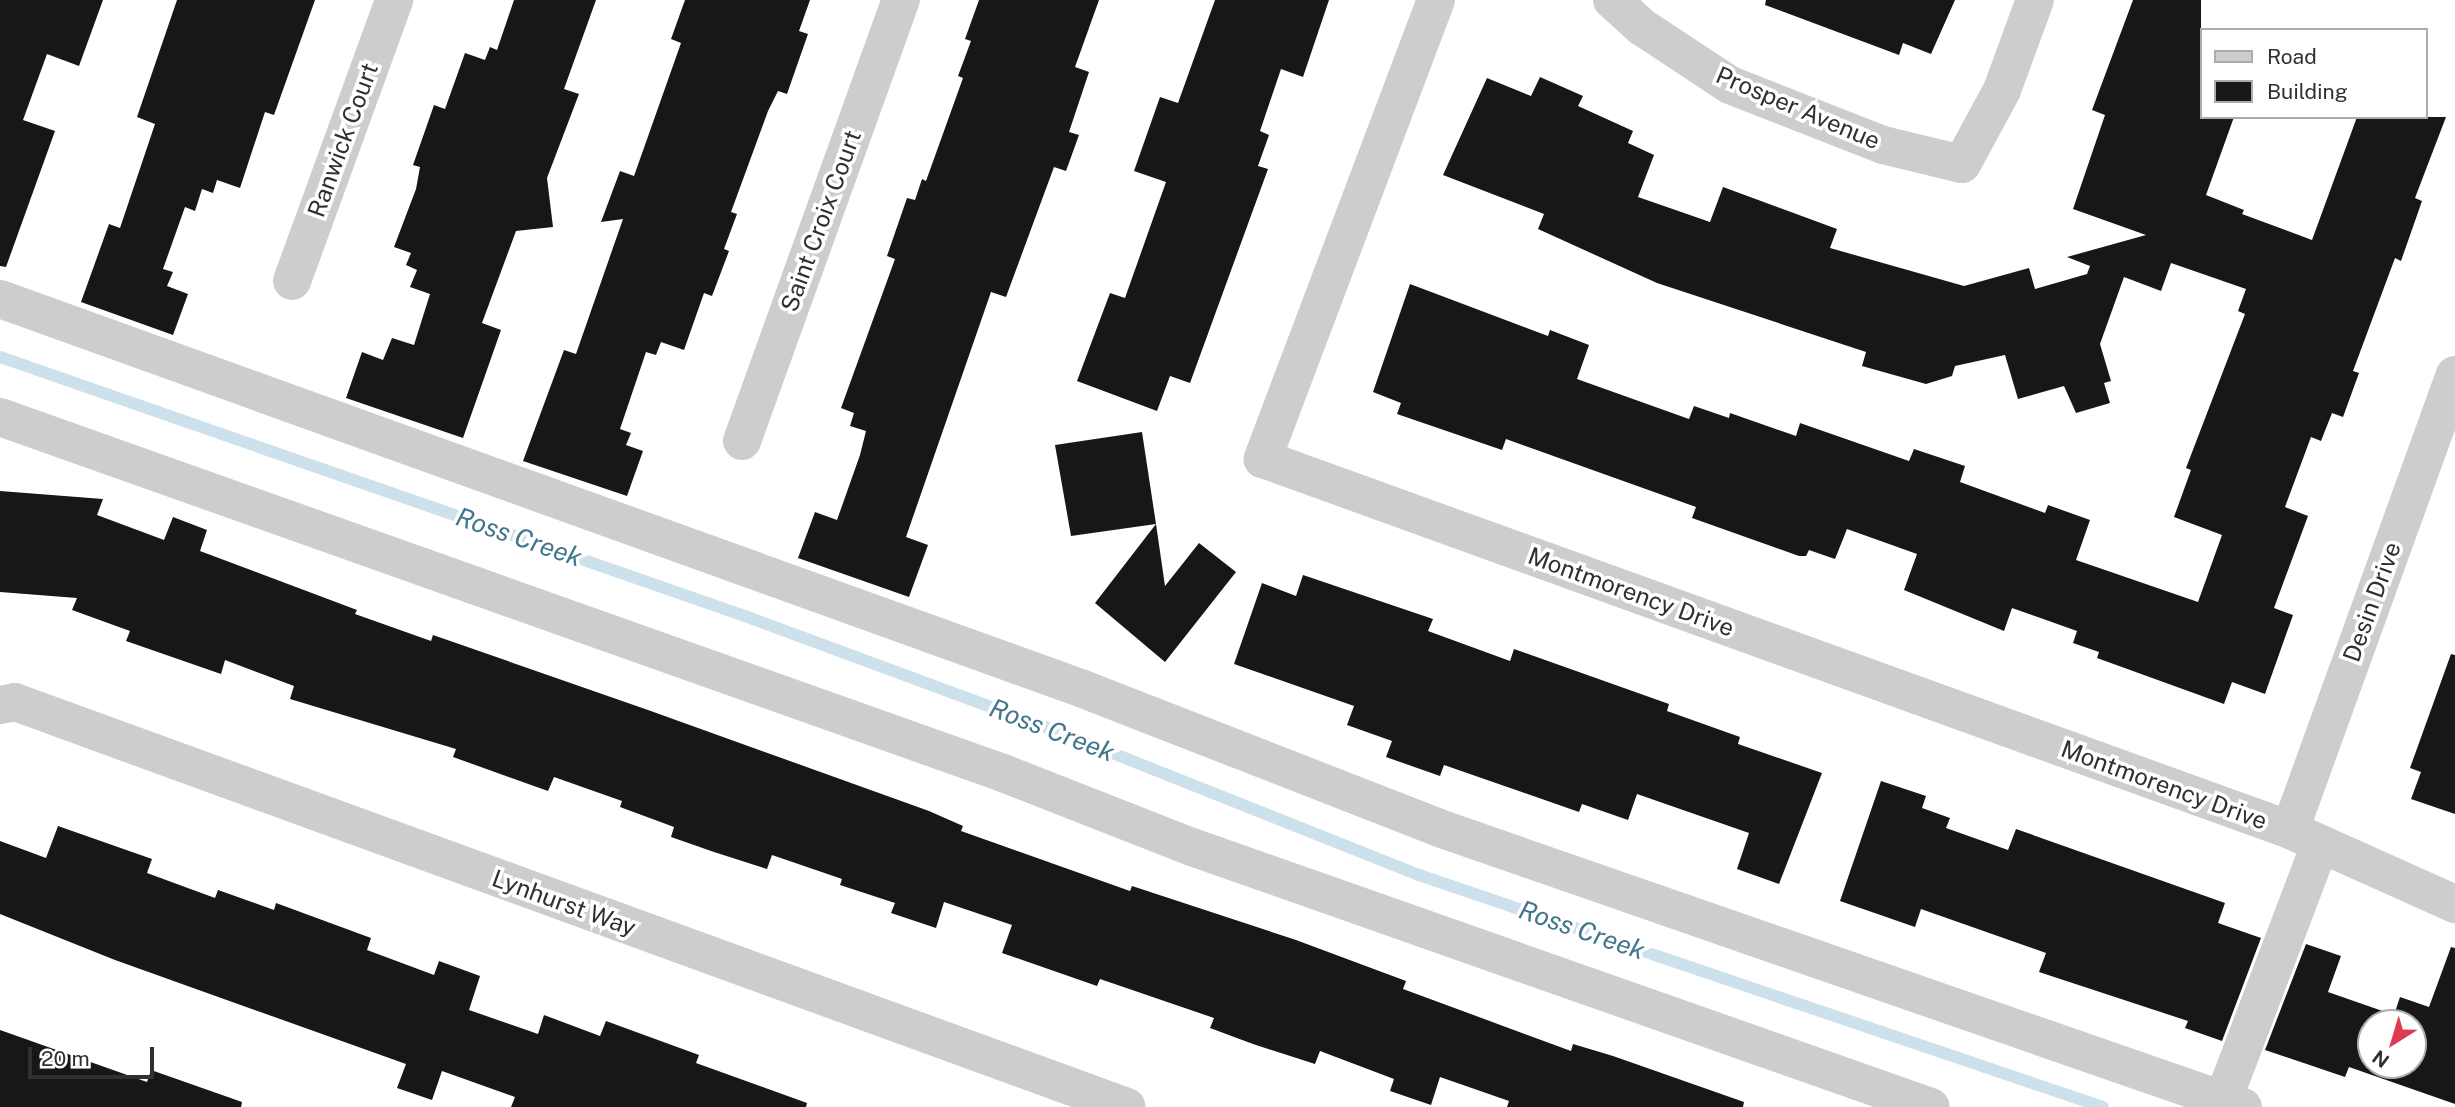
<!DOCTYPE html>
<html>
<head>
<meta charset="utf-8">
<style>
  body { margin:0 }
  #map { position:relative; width:2455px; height:1107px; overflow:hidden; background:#fff; font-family:"Public Sans",sans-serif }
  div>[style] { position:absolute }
  .stream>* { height:12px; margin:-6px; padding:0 6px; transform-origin:6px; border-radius:6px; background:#cce1eb }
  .building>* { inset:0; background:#171717 }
  .minor>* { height:38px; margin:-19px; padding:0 19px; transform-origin:19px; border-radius:19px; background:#cdcdcd }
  span { translate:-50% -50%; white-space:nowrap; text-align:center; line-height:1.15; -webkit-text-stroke:7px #fff; paint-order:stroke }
  .street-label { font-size:24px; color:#303030 }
  .water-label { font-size:26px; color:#41768e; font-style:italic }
  .legend { position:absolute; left:2200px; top:28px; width:228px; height:91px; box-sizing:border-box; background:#fff; border:2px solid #acacac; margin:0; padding:9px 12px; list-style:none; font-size:21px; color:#303030 }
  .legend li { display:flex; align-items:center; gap:14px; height:35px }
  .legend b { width:35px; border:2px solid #acacac }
  .north { position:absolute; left:2357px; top:1009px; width:70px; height:70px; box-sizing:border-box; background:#fff; border:2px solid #acacac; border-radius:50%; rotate:217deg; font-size:19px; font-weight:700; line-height:28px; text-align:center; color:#303030 }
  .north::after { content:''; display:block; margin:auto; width:24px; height:32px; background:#dd3b53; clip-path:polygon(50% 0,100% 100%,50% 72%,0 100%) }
  .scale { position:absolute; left:28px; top:1047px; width:126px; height:32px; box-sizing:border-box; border:4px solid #303030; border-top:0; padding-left:9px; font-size:21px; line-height:24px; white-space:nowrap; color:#303030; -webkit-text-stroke:5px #fff; paint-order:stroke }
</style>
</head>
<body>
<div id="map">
  <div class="stream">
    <i style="left:0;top:357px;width:789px;rotate:19.17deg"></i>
    <i style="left:745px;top:616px;width:343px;rotate:20.3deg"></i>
    <i style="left:1067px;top:735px;width:379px;rotate:21.7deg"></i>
    <i style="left:1419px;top:875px;width:722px;rotate:18.74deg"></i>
  </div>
  <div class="building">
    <i style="clip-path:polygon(0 0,103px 0,79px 66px,47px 54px,23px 120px,55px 131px,6px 267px,0 266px)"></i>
    <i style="clip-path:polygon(177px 0,315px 0,274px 115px,265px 112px,240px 188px,217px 180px,213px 193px,202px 189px,195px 211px,185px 207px,163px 269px,173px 272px,167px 286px,188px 294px,173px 335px,81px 302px,109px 224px,120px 228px,155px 124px,137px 117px)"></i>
    <i style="clip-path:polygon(514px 0,596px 0,564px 89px,579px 94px,547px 178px,553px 227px,516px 231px,482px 323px,501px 330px,463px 438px,346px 398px,362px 352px,383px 360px,392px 338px,414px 345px,430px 294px,410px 287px,417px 270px,406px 265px,411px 253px,394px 247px,416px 189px,420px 167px,413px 165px,434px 105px,445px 109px,465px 53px,485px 60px,490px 47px,497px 50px)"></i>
    <i style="clip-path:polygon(685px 0,810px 0,799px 31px,808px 34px,787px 94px,778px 91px,768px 111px,731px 212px,737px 214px,724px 249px,729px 251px,712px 296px,704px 293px,684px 350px,661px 342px,656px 355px,646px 352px,620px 429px,631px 433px,626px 445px,643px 451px,627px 496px,523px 461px,564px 350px,576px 354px,623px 219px,601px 222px,620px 171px,634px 176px,681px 43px,671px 39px)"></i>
    <i style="clip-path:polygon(979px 0,1099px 0,1075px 67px,1089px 72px,1069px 132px,1079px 135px,1066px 171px,1054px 167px,1006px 297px,991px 292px,906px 537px,928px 545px,909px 597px,798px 558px,815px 512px,837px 520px,860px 455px,866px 431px,850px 426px,854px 413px,841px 408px,895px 259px,887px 256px,907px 198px,915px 200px,922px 179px,926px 181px,963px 78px,958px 76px,971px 41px,965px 39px)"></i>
    <i style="clip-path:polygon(1215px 0,1329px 0,1303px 77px,1281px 69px,1260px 131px,1269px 135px,1258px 166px,1268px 169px,1190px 383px,1170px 376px,1157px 411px,1077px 381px,1110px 293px,1125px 298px,1166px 182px,1134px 171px,1160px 97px,1178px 103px)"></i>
    <i style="clip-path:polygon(1766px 0,1955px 0,1931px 54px,1903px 43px,1899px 55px,1765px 5px)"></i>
    <i style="clip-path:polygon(2133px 0,2201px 0,2201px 117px,2234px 117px,2206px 195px,2244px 210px,2242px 214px,2312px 240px,2357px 117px,2446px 117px,2415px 198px,2422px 201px,2401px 261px,2395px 258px,2353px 371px,2359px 373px,2343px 417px,2332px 413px,2321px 441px,2311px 437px,2285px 507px,2308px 516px,2274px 608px,2293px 615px,2265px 694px,2232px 682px,2224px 704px,2097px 658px,2099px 652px,2073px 643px,2077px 631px,2012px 608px,2004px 631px,1904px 590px,1917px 554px,1847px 529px,1835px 559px,1809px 550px,1806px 556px,1799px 556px,1692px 518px,1696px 507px,1506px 439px,1502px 450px,1397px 414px,1401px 403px,1373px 392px,1410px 284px,1548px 336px,1550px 330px,1589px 345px,1577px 379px,1689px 419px,1694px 406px,1729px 418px,1730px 413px,1796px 436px,1800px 423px,1909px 461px,1914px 449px,1965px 466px,1960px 482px,2045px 513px,2048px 505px,2090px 520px,2076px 560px,2198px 602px,2222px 535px,2174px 517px,2191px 470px,2186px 468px,2245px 314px,2238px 311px,2246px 289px,2171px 263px,2161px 291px,2124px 277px,2100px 344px,2111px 381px,2104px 383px,2110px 403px,2076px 413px,2064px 386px,2018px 399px,2005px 355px,1955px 366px,1952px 376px,1926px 384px,1862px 366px,1866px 352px,1657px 283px,1538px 229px,1544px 214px,1443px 175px,1487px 78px,1531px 96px,1540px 77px,1583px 96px,1578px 106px,1633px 131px,1628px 143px,1654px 155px,1638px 197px,1710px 222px,1723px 187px,1837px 229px,1830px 248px,1964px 286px,2029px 268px,2035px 289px,2087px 274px,2090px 266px,2067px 257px,2146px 235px,2073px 209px,2105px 115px,2092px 110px)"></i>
    <i style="clip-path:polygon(1142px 432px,1156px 524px,1071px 536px,1055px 445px)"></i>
    <i style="clip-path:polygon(0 491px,103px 499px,97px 515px,164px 540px,173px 517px,207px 530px,200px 551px,357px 610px,355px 614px,431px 641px,433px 635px,648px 710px,929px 811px,963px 826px,961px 831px,1130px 891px,1132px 886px,1296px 940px,1406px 981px,1403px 989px,1571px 1051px,1573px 1044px,1613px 1056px,1744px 1102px,1743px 1107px,1507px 1107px,1509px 1101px,1440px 1077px,1431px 1105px,1390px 1091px,1394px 1079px,1320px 1051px,1315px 1064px,1253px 1044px,1210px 1028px,1214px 1018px,1100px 979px,1097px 986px,1002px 953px,1012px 925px,944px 902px,936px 928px,891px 913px,895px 903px,840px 885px,842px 879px,772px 855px,767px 869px,714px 852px,671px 837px,674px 827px,620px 807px,622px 801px,554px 777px,548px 791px,453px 757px,456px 749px,290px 699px,294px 686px,225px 660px,221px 674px,126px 641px,130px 631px,72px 610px,77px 598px,0 592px)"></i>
    <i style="clip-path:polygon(1156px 524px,1165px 586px,1199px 543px,1236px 572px,1165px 662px,1095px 603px)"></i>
    <i style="clip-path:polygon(1303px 575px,1433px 619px,1428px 631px,1510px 661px,1514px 649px,1669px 704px,1667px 711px,1740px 737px,1738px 744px,1822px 773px,1779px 884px,1737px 869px,1749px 833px,1637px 794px,1628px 820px,1582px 804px,1579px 812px,1444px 765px,1440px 776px,1386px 757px,1392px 741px,1347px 725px,1354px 706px,1234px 664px,1262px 583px,1296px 596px)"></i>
    <i style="clip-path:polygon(2451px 654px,2455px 655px,2455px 814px,2411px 799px,2421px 772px,2410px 768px)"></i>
    <i style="clip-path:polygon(1881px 781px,1926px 796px,1922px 808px,1950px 818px,1946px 828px,2008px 850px,2016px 829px,2225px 903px,2218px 923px,2261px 938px,2222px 1041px,2185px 1028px,2188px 1021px,2039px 972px,2046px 953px,1921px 909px,1915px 927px,1840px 901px)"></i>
    <i style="clip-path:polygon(58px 826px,152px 859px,147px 873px,215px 898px,218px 890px,274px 910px,276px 903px,371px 938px,367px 950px,434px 975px,439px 961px,480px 976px,469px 1010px,538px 1034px,544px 1015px,600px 1036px,606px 1021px,699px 1055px,696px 1063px,807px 1103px,806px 1107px,511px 1107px,515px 1097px,442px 1071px,432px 1100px,397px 1088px,406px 1064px,115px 960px,0 914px,0 841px,46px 858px)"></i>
    <i style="clip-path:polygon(evenodd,2306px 944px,2341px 956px,2328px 992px,2394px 1015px,2400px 997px,2429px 1007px,2451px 947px,2455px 948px,2455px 1104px,2349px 1067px,2345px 1077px,2265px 1050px,2306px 944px,2371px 1023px,2413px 1023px,2413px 1065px,2371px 1065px,2371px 1023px)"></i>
    <i style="clip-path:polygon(0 1030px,147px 1082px,151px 1070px,242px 1102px,241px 1107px,0 1107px)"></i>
  </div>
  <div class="minor">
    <i style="left:1436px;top:0;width:491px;rotate:110.7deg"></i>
    <i style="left:1263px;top:459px;width:1092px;rotate:19.86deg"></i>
    <i style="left:2290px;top:830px;width:181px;rotate:24.2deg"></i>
    <i style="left:1612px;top:0;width:40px;rotate:42deg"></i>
    <i style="left:1642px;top:27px;width:105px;rotate:33.4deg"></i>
    <i style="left:1730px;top:85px;width:164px;rotate:21.4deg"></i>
    <i style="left:1883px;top:145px;width:81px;rotate:13.5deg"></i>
    <i style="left:1962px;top:164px;width:84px;rotate:-61.6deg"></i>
    <i style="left:2002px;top:90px;width:96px;rotate:-69.9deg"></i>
    <i style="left:292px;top:281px;width:299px;rotate:-70deg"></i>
    <i style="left:0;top:299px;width:1151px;rotate:19.8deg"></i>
    <i style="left:1083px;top:689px;width:382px;rotate:21.3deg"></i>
    <i style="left:1439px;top:828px;width:851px;rotate:19.14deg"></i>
    <i style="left:0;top:417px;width:1064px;rotate:19.54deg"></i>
    <i style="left:1003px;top:773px;width:203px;rotate:21.4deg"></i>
    <i style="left:1192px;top:847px;width:783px;rotate:19.38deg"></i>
    <i style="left:742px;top:441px;width:469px;rotate:-70.2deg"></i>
    <i style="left:0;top:705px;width:15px;rotate:-11deg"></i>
    <i style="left:15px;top:702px;width:1183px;rotate:20.01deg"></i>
    <i style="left:2290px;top:830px;width:484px;rotate:-70.1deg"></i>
    <i style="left:2223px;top:1100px;width:274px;rotate:-69.2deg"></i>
  </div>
  <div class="street-label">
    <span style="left:1798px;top:108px;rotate:23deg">Prosper Avenue</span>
    <span style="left:343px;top:140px;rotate:-70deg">Ranwick Court</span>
    <span style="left:821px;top:221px;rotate:-70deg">Saint Croix Court</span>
    <span style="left:1631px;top:592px;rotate:20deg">Montmorency Drive</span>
    <span style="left:2372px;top:602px;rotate:-70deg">Desin Drive</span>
    <span style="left:2164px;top:785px;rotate:20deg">Montmorency Drive</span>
    <span style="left:564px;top:903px;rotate:20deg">Lynhurst Way</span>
  </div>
  <div class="water-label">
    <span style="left:519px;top:537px;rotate:19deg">Ross Creek</span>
    <span style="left:1052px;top:730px;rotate:21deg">Ross Creek</span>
    <span style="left:1582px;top:930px;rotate:19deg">Ross Creek</span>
  </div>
  <ul class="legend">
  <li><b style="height:9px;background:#cdcdcd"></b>Road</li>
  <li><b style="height:19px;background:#171717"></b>Building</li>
  </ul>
  <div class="north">N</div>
  <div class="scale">20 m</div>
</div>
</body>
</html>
